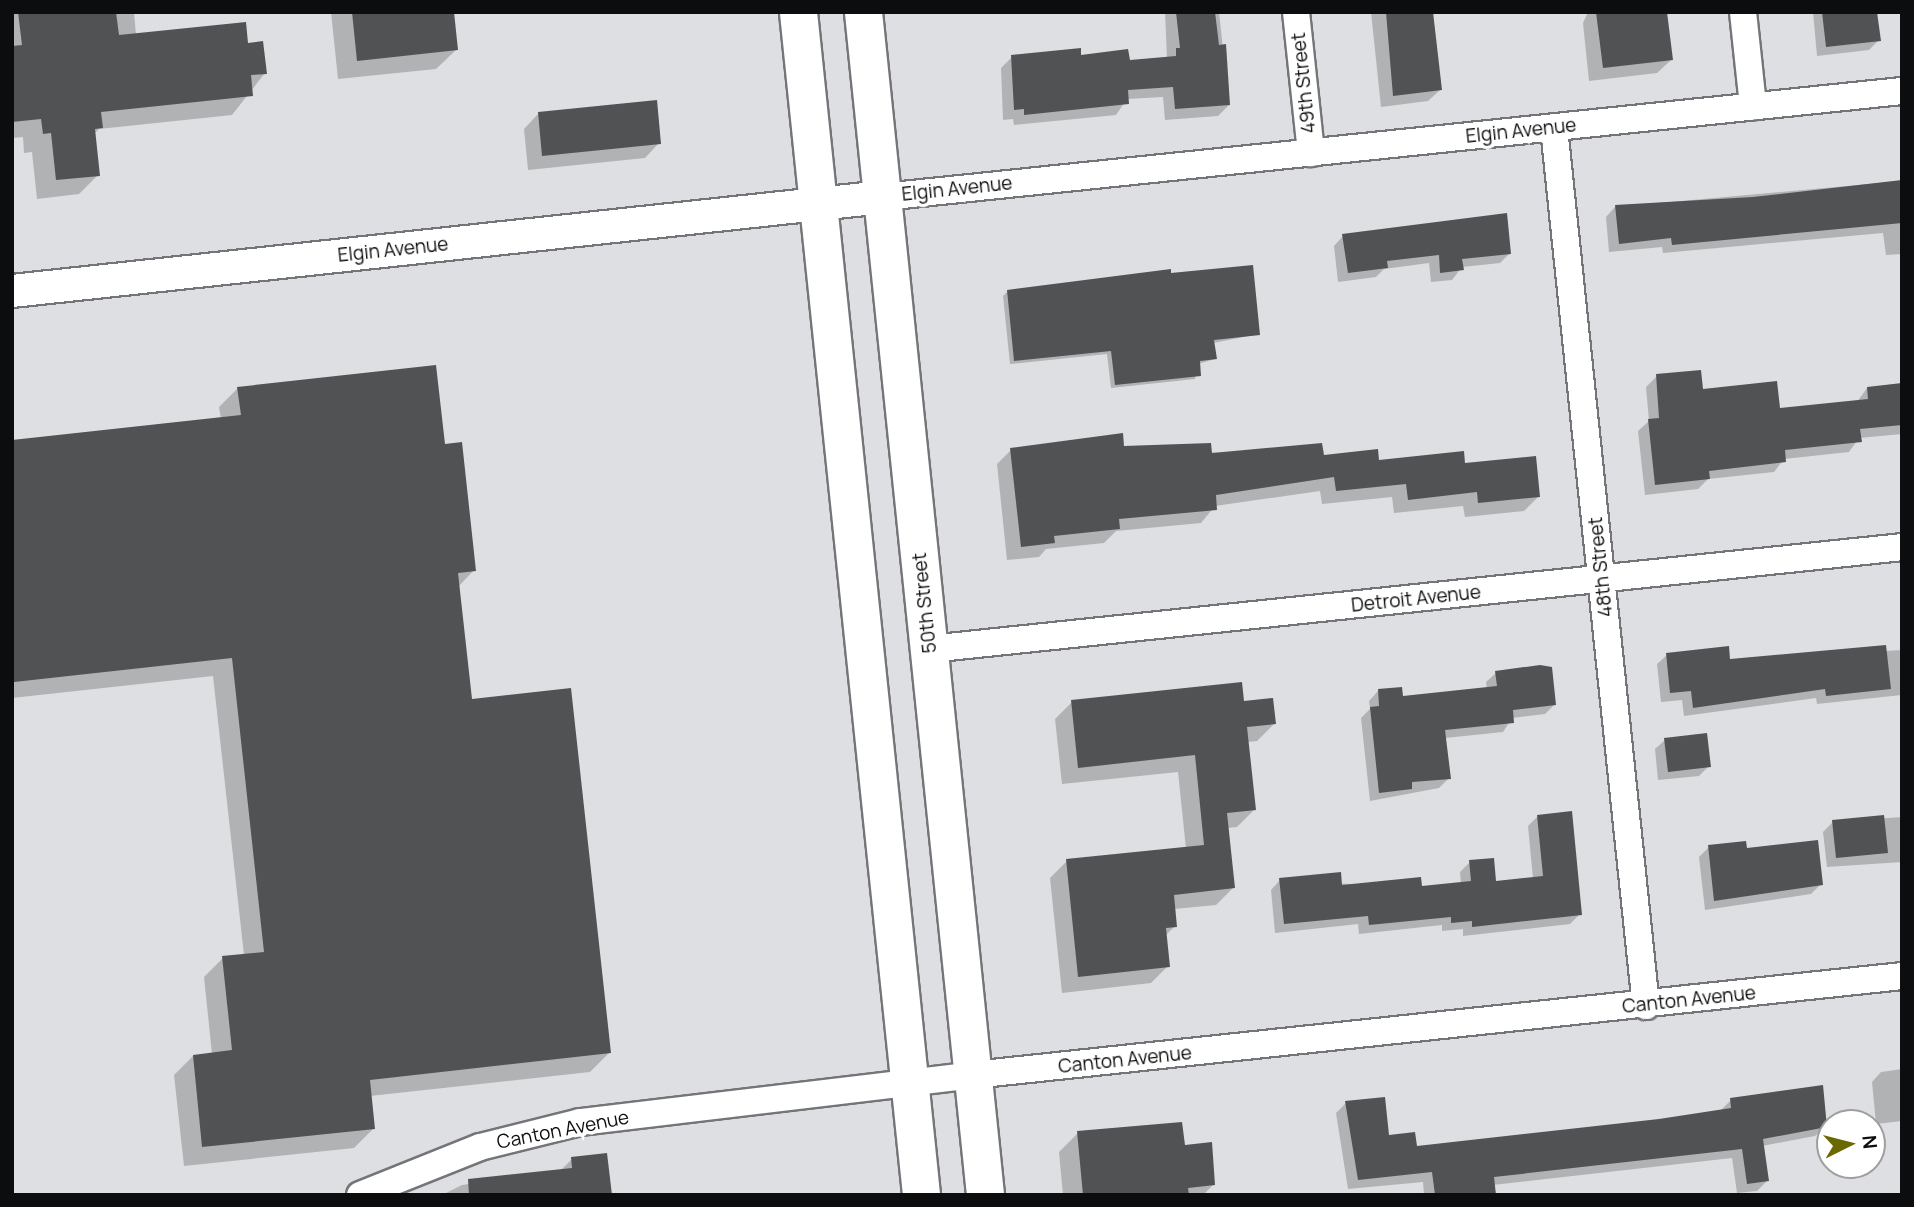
<!DOCTYPE html>
<html>
<head>
<meta charset="utf-8">
<style>
  body { margin:0 }
  #map { position:relative; width:1914px; height:1207px; overflow:hidden; background:#dddfe2; font-family:Manrope,sans-serif }
  div>[style] { position:absolute }
  .shadow>* { inset:0; background:#0003 }
  .building>* { inset:0; background:#515254 }
  .roads { filter:drop-shadow(2px 0 #747578) drop-shadow(-2px 0 #747578) drop-shadow(0 2px #747578) drop-shadow(0 -2px #747578) }
  .minor>* { height:26px; margin:-13px; padding:0 13px; transform-origin:13px; border-radius:13px; background:#fff }
  .tertiary>* { height:32px; margin:-16px; padding:0 16px; transform-origin:16px; border-radius:16px; background:#fff }
  .secondary>* { height:37px; margin:-18.5px; padding:0 18.5px; transform-origin:18.5px; border-radius:18.5px; background:#fff }
  span { translate:-50% -50%; white-space:nowrap; text-align:center; line-height:1.15; -webkit-text-stroke:7px #fff; paint-order:stroke }
  .street-label { font-size:19px; color:#0c0d0e }
  .frame { position:absolute; inset:0; border:14px solid #0c0d0e; pointer-events:none }
  .north { position:absolute; left:1816px; top:1109px; width:70px; height:70px; box-sizing:border-box; background:#fff; border:2px solid #9e9e9f; border-radius:50%; rotate:84deg; font-size:19px; font-weight:700; line-height:28px; text-align:center; color:#0c0d0e }
  .north::after { content:''; display:block; margin:auto; width:24px; height:32px; background:#696801; clip-path:polygon(50% 0,100% 100%,50% 72%,0 100%) }
</style>
</head>
<body>
<div id="map">
  <div class="shadow">
    <i style="clip-path:polygon(12px 12px,134px 12px,136px 35px,265px 73px,232px 115px,99px 129px,94px 134px,98px 175px,79px 194px,37px 199px,32px 152px,24px 153px,23px 137px,12px 138px)"></i>
    <i style="clip-path:polygon(331px 12px,452px 12px,456px 50px,436px 69px,338px 79px)"></i>
    <i style="clip-path:polygon(1165px 12px,1219px 12px,1229px 105px,1218px 116px,1165px 120px,1163px 97px,1127px 99px,1116px 115px,1014px 125px,1013px 119px,1003px 120px,1001px 68px,1012px 57px,1128px 62px,1167px 59px)"></i>
    <i style="clip-path:polygon(1371px 12px,1427px 12px,1440px 90px,1428px 101px,1381px 107px)"></i>
    <i style="clip-path:polygon(1588px 12px,1665px 12px,1671px 60px,1657px 73px,1589px 81px,1583px 23px)"></i>
    <i style="clip-path:polygon(1813px 12px,1875px 12px,1879px 40px,1869px 50px,1817px 56px)"></i>
    <i style="clip-path:polygon(538px 114px,659px 143px,645px 158px,528px 170px,524px 129px)"></i>
    <i style="clip-path:polygon(1902px 181px,1902px 254px,1886px 255px,1883px 233px,1663px 253px,1662px 247px,1609px 252px,1606px 217px,1615px 207px)"></i>
    <i style="clip-path:polygon(1343px 236px,1510px 253px,1500px 263px,1462px 267px,1452px 280px,1431px 282px,1429px 263px,1384px 269px,1376px 277px,1338px 282px,1334px 246px)"></i>
    <i style="clip-path:polygon(1007px 292px,1259px 334px,1213px 343px,1215px 359px,1198px 364px,1195px 379px,1111px 388px,1107px 354px,1010px 364px,1003px 296px)"></i>
    <i style="clip-path:polygon(1657px 376px,1779px 410px,1857px 402px,1867px 388px,1902px 385px,1902px 434px,1859px 438px,1849px 452px,1784px 459px,1774px 472px,1708px 479px,1698px 489px,1645px 495px,1638px 431px,1649px 421px,1646px 387px)"></i>
    <i style="clip-path:polygon(238px 388px,443px 446px,474px 570px,458px 587px,470px 701px,609px 1053px,590px 1072px,370px 1096px,373px 1129px,354px 1148px,184px 1166px,174px 1075px,193px 1056px,212px 1054px,204px 977px,223px 958px,244px 955px,213px 676px,12px 698px,12px 442px,221px 419px,219px 407px)"></i>
    <i style="clip-path:polygon(1122px 448px,1464px 465px,1539px 496px,1524px 511px,1465px 517px,1463px 506px,1394px 513px,1392px 497px,1322px 504px,1320px 491px,1215px 506px,1201px 523px,1116px 531px,1104px 543px,1046px 549px,1039px 557px,1007px 560px,997px 464px,1011px 450px)"></i>
    <i style="clip-path:polygon(1902px 650px,1902px 695px,1817px 704px,1816px 698px,1684px 716px,1682px 700px,1661px 702px,1657px 664px,1667px 655px,1729px 660px)"></i>
    <i style="clip-path:polygon(1496px 673px,1555px 704px,1545px 714px,1512px 718px,1503px 732px,1445px 738px,1449px 778px,1439px 788px,1370px 801px,1361px 718px,1370px 709px,1369px 701px,1378px 691px,1401px 698px,1487px 689px,1486px 682px)"></i>
    <i style="clip-path:polygon(1072px 702px,1242px 703px,1274px 724px,1257px 741px,1247px 742px,1254px 810px,1237px 827px,1227px 828px,1233px 888px,1216px 905px,1174px 909px,1175px 926px,1165px 936px,1168px 966px,1151px 983px,1062px 993px,1050px 878px,1067px 861px,1186px 849px,1178px 772px,1062px 784px,1055px 719px)"></i>
    <i style="clip-path:polygon(1665px 740px,1709px 766px,1699px 776px,1658px 780px,1655px 749px)"></i>
    <i style="clip-path:polygon(1537px 817px,1580px 914px,1570px 924px,1463px 936px,1463px 929px,1442px 931px,1442px 925px,1359px 934px,1358px 924px,1275px 933px,1271px 890px,1280px 880px,1421px 888px,1461px 884px,1460px 872px,1470px 862px,1495px 883px,1533px 879px,1528px 826px)"></i>
    <i style="clip-path:polygon(1902px 817px,1902px 862px,1827px 867px,1823px 832px,1833px 822px)"></i>
    <i style="clip-path:polygon(1709px 847px,1745px 850px,1821px 884px,1811px 894px,1705px 910px,1699px 857px)"></i>
    <i style="clip-path:polygon(1902px 1069px,1902px 1121px,1876px 1124px,1872px 1082px,1881px 1072px)"></i>
    <i style="clip-path:polygon(1731px 1100px,1826px 1126px,1815px 1136px,1762px 1146px,1767px 1181px,1757px 1191px,1737px 1193px,1732px 1158px,1493px 1185px,1494px 1195px,1424px 1195px,1423px 1182px,1348px 1189px,1336px 1113px,1346px 1103px,1387px 1137px,1415px 1148px,1659px 1121px,1721px 1110px)"></i>
    <i style="clip-path:polygon(1078px 1133px,1183px 1147px,1213px 1185px,1203px 1195px,1063px 1195px,1059px 1152px)"></i>
    <i style="clip-path:polygon(572px 1159px,610px 1195px,442px 1195px,462px 1185px,560px 1171px)"></i>
  </div>
  <div class="building">
    <i style="clip-path:polygon(18px 12px,116px 12px,119px 35px,246px 22px,248px 43px,263px 41px,267px 74px,251px 75px,253px 96px,101px 112px,103px 128px,95px 129px,100px 176px,56px 180px,51px 133px,43px 134px,41px 119px,12px 122px,12px 46px,22px 45px)"></i>
    <i style="clip-path:polygon(352px 12px,454px 12px,458px 50px,357px 61px)"></i>
    <i style="clip-path:polygon(1176px 12px,1215px 12px,1219px 45px,1226px 44px,1230px 105px,1175px 109px,1173px 87px,1128px 90px,1129px 104px,1024px 115px,1024px 109px,1014px 110px,1011px 55px,1081px 48px,1081px 55px,1128px 49px,1130px 60px,1176px 56px,1176px 48px,1180px 48px)"></i>
    <i style="clip-path:polygon(1386px 12px,1433px 12px,1442px 90px,1393px 96px)"></i>
    <i style="clip-path:polygon(1596px 12px,1667px 12px,1673px 60px,1603px 68px)"></i>
    <i style="clip-path:polygon(1822px 12px,1877px 12px,1881px 41px,1826px 47px)"></i>
    <i style="clip-path:polygon(657px 100px,661px 144px,542px 156px,538px 112px)"></i>
    <i style="clip-path:polygon(1902px 180px,1902px 223px,1672px 245px,1671px 238px,1619px 244px,1615px 205px,1753px 197px)"></i>
    <i style="clip-path:polygon(1507px 213px,1511px 254px,1462px 259px,1464px 270px,1440px 273px,1439px 255px,1387px 261px,1388px 268px,1348px 273px,1342px 234px)"></i>
    <i style="clip-path:polygon(1253px 265px,1260px 335px,1214px 340px,1217px 359px,1200px 361px,1201px 376px,1115px 385px,1111px 351px,1014px 361px,1007px 290px,1171px 269px,1171px 273px)"></i>
    <i style="clip-path:polygon(436px 365px,445px 444px,462px 442px,476px 571px,458px 573px,472px 699px,571px 688px,611px 1053px,370px 1080px,375px 1129px,202px 1147px,193px 1055px,232px 1050px,222px 956px,264px 952px,232px 658px,14px 682px,12px 440px,241px 415px,237px 387px)"></i>
    <i style="clip-path:polygon(1701px 370px,1703px 389px,1777px 381px,1780px 408px,1868px 399px,1867px 387px,1902px 383px,1902px 425px,1860px 429px,1862px 442px,1785px 450px,1786px 462px,1709px 471px,1710px 479px,1655px 485px,1648px 419px,1659px 418px,1656px 374px)"></i>
    <i style="clip-path:polygon(1123px 433px,1124px 446px,1211px 443px,1212px 453px,1322px 443px,1324px 455px,1378px 449px,1379px 460px,1464px 451px,1465px 463px,1536px 456px,1540px 497px,1478px 503px,1477px 492px,1408px 500px,1406px 484px,1336px 491px,1334px 477px,1216px 495px,1217px 510px,1119px 519px,1120px 529px,1054px 536px,1055px 543px,1021px 547px,1010px 448px)"></i>
    <i style="clip-path:polygon(1886px 645px,1891px 689px,1826px 696px,1825px 689px,1693px 708px,1691px 691px,1670px 693px,1666px 653px,1729px 646px,1730px 659px)"></i>
    <i style="clip-path:polygon(1540px 665px,1552px 667px,1556px 705px,1513px 710px,1514px 723px,1445px 730px,1451px 779px,1412px 782px,1412px 789px,1379px 793px,1370px 707px,1379px 706px,1378px 689px,1402px 687px,1403px 696px,1497px 686px,1495px 671px)"></i>
    <i style="clip-path:polygon(1242px 682px,1244px 701px,1273px 698px,1276px 724px,1247px 727px,1256px 810px,1227px 813px,1235px 888px,1174px 895px,1177px 927px,1166px 928px,1170px 967px,1078px 977px,1066px 859px,1204px 845px,1195px 755px,1078px 768px,1071px 700px)"></i>
    <i style="clip-path:polygon(1707px 733px,1711px 767px,1668px 772px,1664px 738px)"></i>
    <i style="clip-path:polygon(1572px 811px,1582px 915px,1472px 927px,1472px 921px,1451px 923px,1451px 917px,1369px 925px,1368px 916px,1284px 924px,1279px 878px,1341px 872px,1342px 885px,1421px 877px,1422px 886px,1471px 881px,1469px 860px,1494px 858px,1496px 881px,1543px 876px,1537px 815px)"></i>
    <i style="clip-path:polygon(1884px 815px,1888px 853px,1836px 858px,1832px 820px)"></i>
    <i style="clip-path:polygon(1818px 840px,1823px 885px,1714px 901px,1708px 845px,1746px 841px,1747px 848px)"></i>
    <i style="clip-path:polygon(1823px 1085px,1827px 1127px,1763px 1139px,1769px 1181px,1747px 1184px,1742px 1149px,1494px 1177px,1496px 1195px,1435px 1195px,1432px 1172px,1358px 1180px,1345px 1101px,1385px 1097px,1389px 1135px,1415px 1132px,1417px 1146px,1659px 1119px,1731px 1108px,1730px 1098px)"></i>
    <i style="clip-path:polygon(1182px 1122px,1185px 1145px,1212px 1142px,1215px 1185px,1188px 1188px,1189px 1195px,1083px 1195px,1077px 1131px)"></i>
    <i style="clip-path:polygon(607px 1153px,612px 1195px,469px 1195px,468px 1179px,572px 1168px,571px 1157px)"></i>
  </div>
  <div class="roads">
    <div class="minor">
      <i style="left:1296px;top:12px;width:142px;rotate:83.9deg"></i>
      <i style="left:1743px;top:12px;width:95px;rotate:83.9deg"></i>
      <i style="left:1554px;top:128px;width:883px;rotate:84.02deg"></i>
      <i style="left:883px;top:197px;width:1024px;rotate:-5.94deg"></i>
      <i style="left:929px;top:649px;width:978px;rotate:-5.98deg"></i>
      <i style="left:360px;top:1195px;width:129px;rotate:-21.8deg"></i>
      <i style="left:480px;top:1147px;width:103px;rotate:-14deg"></i>
      <i style="left:580px;top:1122px;width:396px;rotate:-6.8deg"></i>
      <i style="left:973px;top:1075px;width:934px;rotate:-6.08deg"></i>
    </div>
    <div class="tertiary">
      <i style="left:12px;top:291px;width:876px;rotate:-6.16deg"></i>
    </div>
    <div class="secondary">
      <i style="left:798px;top:12px;width:1189px;rotate:84.06deg"></i>
      <i style="left:863px;top:12px;width:1189px;rotate:84.11deg"></i>
    </div>
  </div>
  <div class="street-label">
    <span style="left:1304px;top:83px;rotate:-96deg">49th Street</span>
    <span style="left:1521px;top:131px;rotate:-6deg">Elgin Avenue</span>
    <span style="left:957px;top:189px;rotate:-6deg">Elgin Avenue</span>
    <span style="left:393px;top:250px;rotate:-6deg">Elgin Avenue</span>
    <span style="left:1601px;top:567px;rotate:-96deg">48th Street</span>
    <span style="left:1416px;top:599px;rotate:-6deg">Detroit Avenue</span>
    <span style="left:925px;top:603px;rotate:-96deg">50th Street</span>
    <span style="left:1689px;top:1000px;rotate:-6deg">Canton Avenue</span>
    <span style="left:1125px;top:1060px;rotate:-6deg">Canton Avenue</span>
    <span style="left:563px;top:1130px;rotate:-11deg">Canton Avenue</span>
  </div>
  <div class="frame"></div>
  <div class="north">N</div>
</div>
</body>
</html>
